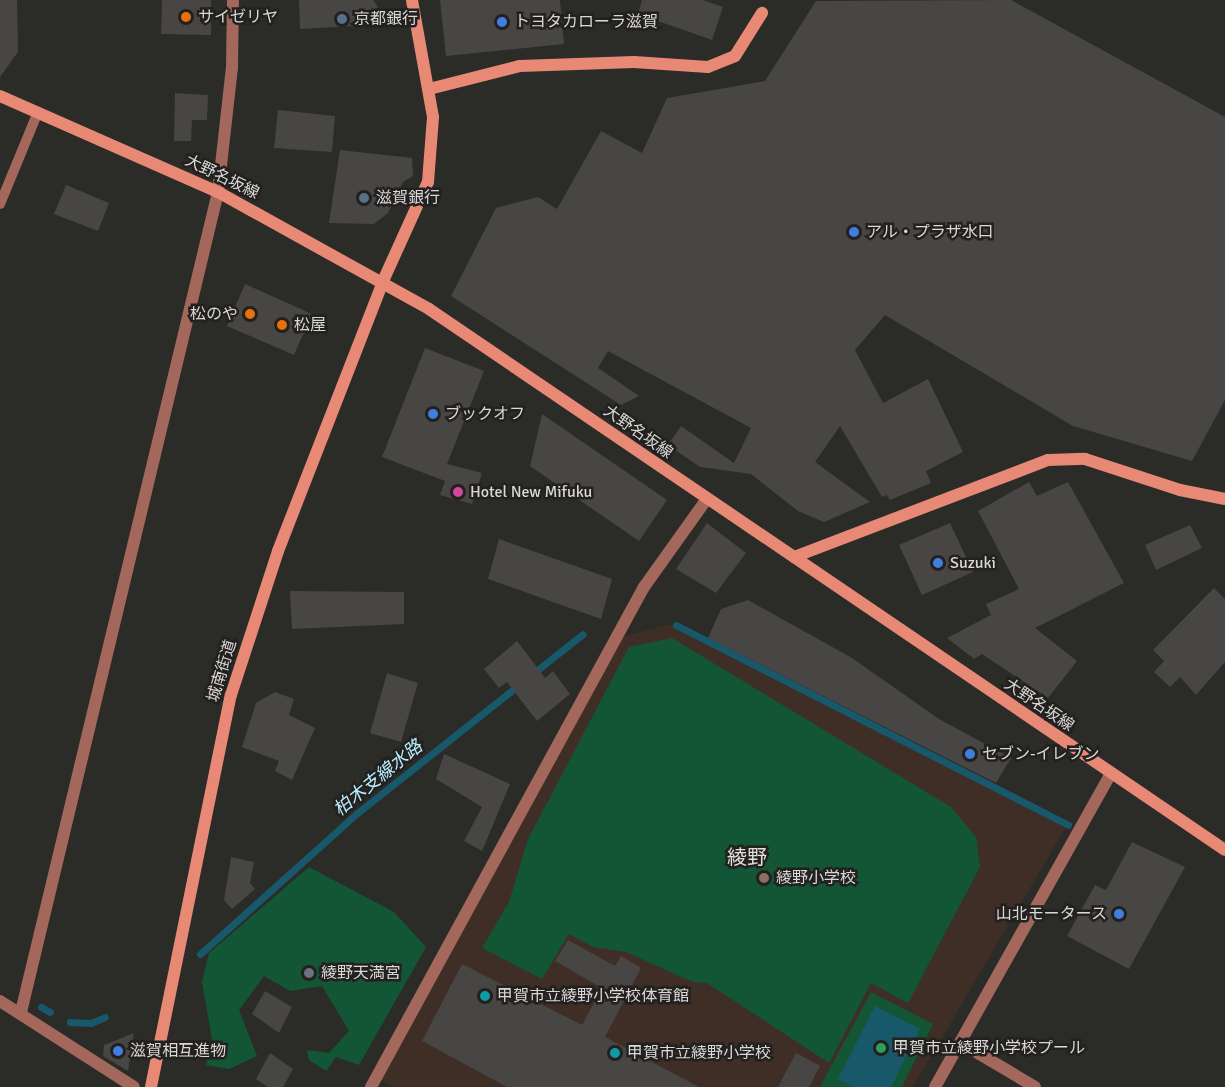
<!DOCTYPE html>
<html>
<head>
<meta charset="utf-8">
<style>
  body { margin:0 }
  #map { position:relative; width:1225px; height:1087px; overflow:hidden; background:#2b2b28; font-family:Signika,"Noto Sans JP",sans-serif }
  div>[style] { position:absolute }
  .education>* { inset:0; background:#3f2e25 }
  .green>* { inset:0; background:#135635 }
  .water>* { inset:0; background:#17596b }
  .stream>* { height:7px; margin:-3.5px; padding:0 3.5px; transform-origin:3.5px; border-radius:3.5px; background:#17596b }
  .building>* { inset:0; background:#474644 }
  .lane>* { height:10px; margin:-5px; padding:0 5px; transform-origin:5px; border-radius:5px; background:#a3685b }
  .street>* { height:12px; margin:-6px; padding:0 6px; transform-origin:6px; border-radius:6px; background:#a3685b }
  .secondary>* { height:12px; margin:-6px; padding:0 6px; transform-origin:6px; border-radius:6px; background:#e88976 }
  .dots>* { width:16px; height:16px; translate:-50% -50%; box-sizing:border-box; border:3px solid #22211f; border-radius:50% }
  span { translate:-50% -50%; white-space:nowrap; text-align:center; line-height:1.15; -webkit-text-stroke:5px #22211f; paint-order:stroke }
  .poi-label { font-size:16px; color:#d9d8d7 }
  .left { translate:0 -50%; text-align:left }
  .right { translate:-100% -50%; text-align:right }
  .street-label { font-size:16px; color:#d9d8d7 }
  .water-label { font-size:18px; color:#b9eeff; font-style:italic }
  .quarter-label { font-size:20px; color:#e1e0dd }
</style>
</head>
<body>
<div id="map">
  <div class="education">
    <i style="clip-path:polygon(671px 624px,1066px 827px,913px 1087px,394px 1087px,381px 1080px,622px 637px)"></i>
  </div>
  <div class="green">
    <i style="clip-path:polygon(672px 638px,951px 807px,976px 837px,980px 867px,908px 1003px,871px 983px,829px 1063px,707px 983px,693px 982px,626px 952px,593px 947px,569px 934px,542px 979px,482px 948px,509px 902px,528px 839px,629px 647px)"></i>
    <i style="clip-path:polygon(309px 867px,394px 912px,426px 947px,359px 1065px,336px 1057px,326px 1071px,309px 1060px,307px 1050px,329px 1053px,349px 1031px,322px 986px,290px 991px,264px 976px,239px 1010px,257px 1056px,229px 1069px,206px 1065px,212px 1039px,202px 982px,209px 953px)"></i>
    <i style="clip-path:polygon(871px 992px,933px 1024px,902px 1087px,820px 1087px)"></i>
  </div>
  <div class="water">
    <i style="clip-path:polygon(875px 1006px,920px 1029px,891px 1087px,853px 1087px,838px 1079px)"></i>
  </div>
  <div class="stream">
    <i style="left:676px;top:625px;width:440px;rotate:27deg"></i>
    <i style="left:531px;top:675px;width:66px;rotate:-38.3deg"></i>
    <i style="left:200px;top:954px;width:210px;rotate:-41.9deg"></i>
    <i style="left:356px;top:814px;width:209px;rotate:-38.4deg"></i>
    <i style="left:41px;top:1007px;width:10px;rotate:29deg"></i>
    <i style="left:70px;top:1022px;width:21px;rotate:3deg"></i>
    <i style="left:91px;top:1023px;width:15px;rotate:-23deg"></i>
  </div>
  <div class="building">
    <i style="clip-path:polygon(0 0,17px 0,18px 52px,0 77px)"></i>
    <i style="clip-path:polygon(162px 0,211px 0,211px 35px,161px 34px)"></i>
    <i style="clip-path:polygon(299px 0,373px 0,389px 24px,300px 29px)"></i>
    <i style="clip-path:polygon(440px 0,560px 0,564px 44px,446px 56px)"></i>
    <i style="clip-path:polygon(642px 0,703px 0,723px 7px,712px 40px,638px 14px)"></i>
    <i style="clip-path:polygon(1011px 0,1225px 117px,1225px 400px,1192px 461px,1073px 426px,885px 315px,855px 350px,883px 403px,928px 379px,963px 452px,926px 471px,931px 483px,890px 500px,887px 495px,882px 497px,840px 426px,815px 462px,870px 502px,824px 522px,798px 511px,751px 474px,700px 467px,668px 445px,681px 426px,734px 463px,751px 428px,608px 351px,598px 368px,639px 396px,621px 405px,451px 296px,496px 208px,538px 197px,557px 209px,601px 131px,642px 153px,667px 98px,765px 81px,816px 1px)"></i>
    <i style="clip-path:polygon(175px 93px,208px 95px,207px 120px,192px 120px,191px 141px,174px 141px)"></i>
    <i style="clip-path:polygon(278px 110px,335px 116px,332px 152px,274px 148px)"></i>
    <i style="clip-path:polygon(340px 150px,412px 158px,413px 176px,403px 182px,388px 213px,374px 224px,329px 223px)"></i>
    <i style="clip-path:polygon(66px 185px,109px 203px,98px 231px,54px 214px)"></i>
    <i style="clip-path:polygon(245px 284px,312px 314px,294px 355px,227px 326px)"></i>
    <i style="clip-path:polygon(425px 348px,484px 371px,447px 464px,482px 473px,472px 504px,440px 495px,445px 481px,382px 457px)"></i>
    <i style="clip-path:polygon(542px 414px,667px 500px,639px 541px,530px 466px)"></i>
    <i style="clip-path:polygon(1029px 482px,1037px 496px,1068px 482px,1124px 583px,1035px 628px,1077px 661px,1048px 698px,982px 654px,974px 659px,947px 638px,991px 615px,986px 604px,1019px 589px,978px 511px)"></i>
    <i style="clip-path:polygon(707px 523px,746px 553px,716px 593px,676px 569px)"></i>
    <i style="clip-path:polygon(950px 523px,973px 572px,922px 595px,899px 545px)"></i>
    <i style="clip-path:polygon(1190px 525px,1202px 548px,1156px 570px,1145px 545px)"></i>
    <i style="clip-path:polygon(499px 539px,612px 579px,601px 619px,488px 579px)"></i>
    <i style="clip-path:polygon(1214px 588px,1225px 599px,1225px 662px,1196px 695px,1180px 677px,1170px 687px,1154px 672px,1164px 661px,1153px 650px)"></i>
    <i style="clip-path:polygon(290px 591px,404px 592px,404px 624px,292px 629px)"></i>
    <i style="clip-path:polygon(748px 600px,852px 658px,939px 719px,1011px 758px,996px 783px,708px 638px,721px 609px)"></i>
    <i style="clip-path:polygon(517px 641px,545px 678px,553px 671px,570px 694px,537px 721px,507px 682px,499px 688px,484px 669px)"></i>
    <i style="clip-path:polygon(387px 673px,418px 683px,401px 742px,370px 733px)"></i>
    <i style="clip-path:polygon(275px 692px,294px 699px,289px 715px,315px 728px,292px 780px,275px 771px,279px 761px,242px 747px,256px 703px)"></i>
    <i style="clip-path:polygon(444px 754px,510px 784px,482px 851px,464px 841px,482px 807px,436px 779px)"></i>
    <i style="clip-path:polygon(1132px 842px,1185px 867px,1129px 969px,1067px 936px,1095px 885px,1106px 890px)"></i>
    <i style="clip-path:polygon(231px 857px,254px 862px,250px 883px,255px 889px,232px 909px,224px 900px)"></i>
    <i style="clip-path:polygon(568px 940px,615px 966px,621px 956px,641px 968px,605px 1037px,699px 1087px,507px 1087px,422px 1041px,462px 964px,582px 1025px,602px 988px,555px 961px)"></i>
    <i style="clip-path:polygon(265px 991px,292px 1007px,279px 1033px,252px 1014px)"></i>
    <i style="clip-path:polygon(134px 1033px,128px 1071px,103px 1056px,104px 1045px)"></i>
    <i style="clip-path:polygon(270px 1053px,293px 1069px,283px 1087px,268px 1087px,256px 1079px)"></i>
    <i style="clip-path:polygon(796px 1053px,820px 1066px,809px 1087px,778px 1087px)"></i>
  </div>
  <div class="lane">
    <i style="left:0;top:204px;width:100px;rotate:-67.6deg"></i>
  </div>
  <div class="street">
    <i style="left:0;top:1001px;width:159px;rotate:32.7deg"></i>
    <i style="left:21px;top:1012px;width:843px;rotate:-76.49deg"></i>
    <i style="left:218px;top:192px;width:125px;rotate:-83.6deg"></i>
    <i style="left:232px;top:68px;width:68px;rotate:-89.2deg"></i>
    <i style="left:961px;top:1043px;width:86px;rotate:30.7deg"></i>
    <i style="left:371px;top:1087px;width:570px;rotate:-61.37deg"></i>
    <i style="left:644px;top:587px;width:107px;rotate:-54.5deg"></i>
    <i style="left:935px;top:1087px;width:359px;rotate:-60.7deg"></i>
  </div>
  <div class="secondary">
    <i style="left:429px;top:89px;width:94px;rotate:-14.2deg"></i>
    <i style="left:520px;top:66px;width:114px;rotate:-2deg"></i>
    <i style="left:634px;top:62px;width:74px;rotate:3.9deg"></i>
    <i style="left:708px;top:67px;width:29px;rotate:-22deg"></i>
    <i style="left:735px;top:56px;width:51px;rotate:-57.9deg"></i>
    <i style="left:0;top:96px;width:238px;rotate:23.8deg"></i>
    <i style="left:218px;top:192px;width:241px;rotate:29deg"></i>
    <i style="left:429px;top:309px;width:962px;rotate:34.2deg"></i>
    <i style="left:794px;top:557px;width:272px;rotate:-20.9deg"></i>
    <i style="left:1048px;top:460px;width:37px;rotate:-2deg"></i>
    <i style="left:1085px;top:459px;width:100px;rotate:18.1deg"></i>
    <i style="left:1180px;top:490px;width:46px;rotate:11.3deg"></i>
    <i style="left:151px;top:1087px;width:400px;rotate:-78.5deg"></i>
    <i style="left:231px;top:695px;width:151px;rotate:-71.9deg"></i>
    <i style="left:278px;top:551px;width:290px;rotate:-68.7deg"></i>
    <i style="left:383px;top:281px;width:109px;rotate:-65.6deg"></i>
    <i style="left:428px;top:182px;width:65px;rotate:-85.6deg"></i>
    <i style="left:433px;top:117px;width:119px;rotate:-100.2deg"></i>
  </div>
  <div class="dots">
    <i style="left:186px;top:17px;background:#e8710a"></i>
    <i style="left:342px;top:19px;background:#5c6f8a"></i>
    <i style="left:502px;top:22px;background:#3f7fe0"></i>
    <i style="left:364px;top:198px;background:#5c6f8a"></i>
    <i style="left:854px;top:232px;background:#3f7fe0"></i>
    <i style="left:250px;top:314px;background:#e8710a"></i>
    <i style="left:282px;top:325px;background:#e8710a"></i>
    <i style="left:433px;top:414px;background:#3f7fe0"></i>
    <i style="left:458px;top:492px;background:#d1479c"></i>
    <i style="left:938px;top:563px;background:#3f7fe0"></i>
    <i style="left:970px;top:754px;background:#3f7fe0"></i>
    <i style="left:764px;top:878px;background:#8d6e63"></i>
    <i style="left:1119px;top:914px;background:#3f7fe0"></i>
    <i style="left:309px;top:973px;background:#6b7280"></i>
    <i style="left:485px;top:996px;background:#0f9aa8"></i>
    <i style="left:881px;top:1048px;background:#2e9e5b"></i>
    <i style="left:118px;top:1051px;background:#3f7fe0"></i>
    <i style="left:615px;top:1053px;background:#0f9aa8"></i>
  </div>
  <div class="poi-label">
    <span class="left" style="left:198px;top:17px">サイゼリヤ</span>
    <span class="left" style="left:354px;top:19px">京都銀行</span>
    <span class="left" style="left:514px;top:22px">トヨタカローラ滋賀</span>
    <span class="left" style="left:376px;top:198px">滋賀銀行</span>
    <span class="left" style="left:866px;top:232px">アル・プラザ水口</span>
    <span class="right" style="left:238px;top:314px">松のや</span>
    <span class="left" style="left:294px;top:325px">松屋</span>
    <span class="left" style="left:445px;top:414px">ブックオフ</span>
    <span class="left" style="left:470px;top:492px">Hotel New Mifuku</span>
    <span class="left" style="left:950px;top:563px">Suzuki</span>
    <span class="left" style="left:982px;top:754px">セブン-イレブン</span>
    <span class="left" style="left:776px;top:878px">綾野小学校</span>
    <span class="right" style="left:1107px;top:914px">山北モータース</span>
    <span class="left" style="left:321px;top:973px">綾野天満宮</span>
    <span class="left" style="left:497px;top:996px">甲賀市立綾野小学校体育館</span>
    <span class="left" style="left:893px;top:1048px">甲賀市立綾野小学校プール</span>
    <span class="left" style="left:130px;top:1051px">滋賀相互進物</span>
    <span class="left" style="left:627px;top:1053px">甲賀市立綾野小学校</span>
  </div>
  <div class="street-label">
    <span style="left:222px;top:177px;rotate:26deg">大野名坂線</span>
    <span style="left:638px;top:432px;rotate:35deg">大野名坂線</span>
    <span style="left:222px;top:671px;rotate:-73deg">城南街道</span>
    <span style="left:1039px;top:705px;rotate:34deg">大野名坂線</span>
  </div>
  <div class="water-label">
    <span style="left:378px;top:778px;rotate:-39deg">柏木支線水路</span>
  </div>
  <div class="quarter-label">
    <span style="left:747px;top:857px">綾野</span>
  </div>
</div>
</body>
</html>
